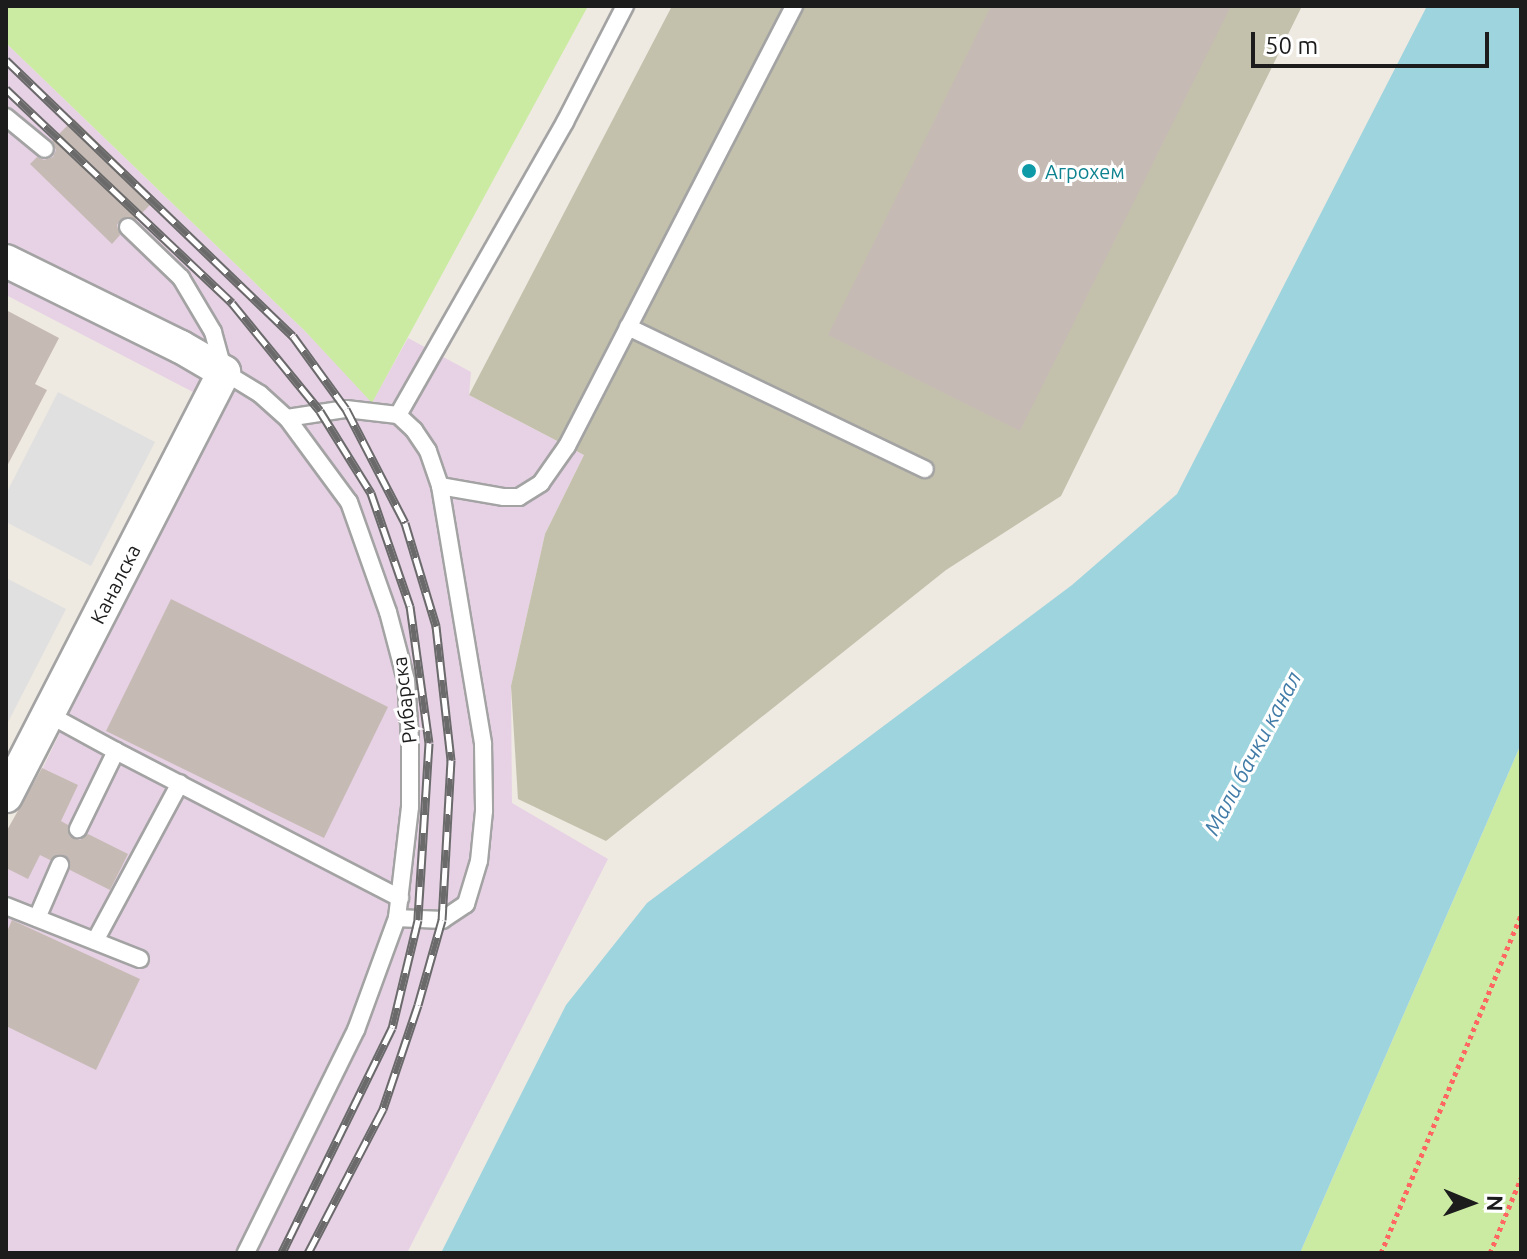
<!DOCTYPE html>
<html>
<head>
<meta charset="utf-8">
<style>
  body { margin:0 }
  #map { position:relative; width:1527px; height:1259px; overflow:hidden; background:#eee9e1; font-family:Ubuntu,sans-serif }
  div>[style] { position:absolute }
  .industrial>* { inset:0; background:#e7d2e5 }
  .construction>* { inset:0; background:#c3c1ac }
  .grass>* { inset:0; background:#cbeba3 }
  .parking>* { inset:0; background:#e0e0e0 }
  .water>* { inset:0; background:#9ed4de }
  .building>* { inset:0; background:#c6bab4 }
  .path>* { height:5px; margin-top:-2.5px; transform-origin:0; background:repeating-linear-gradient(90deg,#ff6661 0 4px,transparent 0 8px) }
  .roads { filter:drop-shadow(2px 0 #a3a3a3) drop-shadow(-2px 0 #a3a3a3) drop-shadow(0 2px #a3a3a3) drop-shadow(0 -2px #a3a3a3) }
  .lane>* { height:16px; margin:-8px; padding:0 8px; transform-origin:8px; border-radius:8px; background:#fff }
  .street>* { height:32px; margin:-16px; padding:0 16px; transform-origin:16px; border-radius:16px; background:#fff }
  .rail>* { height:9px; margin-top:-4.5px; transform-origin:0; background:repeating-linear-gradient(90deg,#fff 0 18px,#6a6a6a 0 36px); box-sizing:border-box; border-block:2px solid #6a6a6a }
  .dots>* { width:22px; height:22px; translate:-50% -50%; box-sizing:border-box; border:4px solid #fff; border-radius:50% }
  span { translate:-50% -50%; white-space:nowrap; text-align:center; line-height:1.15; -webkit-text-stroke:6px #fff; paint-order:stroke }
  .culture-label { font-size:20px; color:#0d838f }
  .left { translate:0 -50%; text-align:left }
  .street-label { font-size:20px; color:#1c1c1c }
  .water-label { font-size:22px; color:#417ba7; font-style:italic }
  .frame { position:absolute; inset:0; border:8px solid #1c1c1c; pointer-events:none }
  .north { position:absolute; left:1431px; top:1163px; width:80px; height:80px; -webkit-text-stroke:6px #fff; paint-order:stroke; rotate:91deg; font-size:22px; font-weight:700; line-height:32px; text-align:center; color:#1c1c1c }
  .north::after { content:''; display:block; margin:auto; width:28px; height:36px; background:#1c1c1c; clip-path:polygon(50% 0,100% 100%,50% 72%,0 100%) }
  .scale { position:absolute; left:1251px; top:32px; width:238px; height:36px; box-sizing:border-box; border:4px solid #1c1c1c; border-top:0; padding-left:10px; font-size:24px; line-height:28px; white-space:nowrap; color:#1c1c1c; -webkit-text-stroke:6px #fff; paint-order:stroke }
</style>
</head>
<body>
<div id="map">
  <div class="industrial">
    <i style="clip-path:polygon(6px 43px,305px 331px,372px 402px,408px 338px,471px 372px,469px 395px,584px 455px,545px 534px,511px 686px,512px 803px,608px 859px,407px 1253px,6px 1253px,6px 843px,220px 406px,6px 295px)"></i>
  </div>
  <div class="construction">
    <i style="clip-path:polygon(672px 6px,1302px 6px,1061px 496px,946px 570px,606px 841px,518px 799px,511px 686px,545px 534px,584px 455px,469px 395px)"></i>
  </div>
  <div class="grass">
    <i style="clip-path:polygon(6px 6px,588px 6px,372px 403px,305px 331px,6px 43px)"></i>
    <i style="clip-path:polygon(1521px 744px,1521px 1253px,1300px 1253px)"></i>
  </div>
  <div class="parking">
    <i style="clip-path:polygon(58px 392px,155px 442px,91px 566px,6px 522px,6px 494px)"></i>
    <i style="clip-path:polygon(6px 578px,66px 609px,6px 726px)"></i>
  </div>
  <div class="water">
    <i style="clip-path:polygon(1427px 6px,1521px 6px,1521px 744px,1300px 1253px,441px 1253px,566px 1005px,647px 903px,1072px 585px,1177px 494px)"></i>
  </div>
  <div class="building">
    <i style="clip-path:polygon(991px 6px,1231px 6px,1020px 431px,828px 335px)"></i>
    <i style="clip-path:polygon(74px 119px,156px 199px,136px 219px,121px 219px,117px 225px,120px 235px,112px 244px,30px 164px,37px 157px,44px 160px,53px 157px,56px 150px,52px 141px)"></i>
    <i style="clip-path:polygon(6px 310px,59px 338px,35px 384px,47px 390px,6px 468px)"></i>
    <i style="clip-path:polygon(171px 599px,388px 707px,324px 838px,106px 731px)"></i>
    <i style="clip-path:polygon(42px 768px,78px 785px,61px 821px,68px 825px,69px 836px,80px 840px,88px 834px,128px 854px,110px 890px,70px 870px,69px 859px,64px 855px,50px 860px,40px 855px,28px 879px,6px 868px,6px 832px)"></i>
    <i style="clip-path:polygon(12px 920px,140px 979px,96px 1070px,6px 1026px,6px 934px)"></i>
  </div>
  <div class="path">
    <i style="left:1381px;top:1253px;width:366px;rotate:-67.5deg"></i>
    <i style="left:1490px;top:1253px;width:81px;rotate:-67.5deg"></i>
  </div>
  <div class="roads">
    <div class="lane">
      <i style="left:6px;top:117px;width:50px;rotate:39.4deg"></i>
      <i style="left:128px;top:227px;width:74px;rotate:43.9deg"></i>
      <i style="left:181px;top:278px;width:63px;rotate:59.3deg"></i>
      <i style="left:213px;top:332px;width:41px;rotate:74.6deg"></i>
      <i style="left:224px;top:372px;width:42px;rotate:31.4deg"></i>
      <i style="left:260px;top:394px;width:36px;rotate:42deg"></i>
      <i style="left:287px;top:418px;width:104px;rotate:53.6deg"></i>
      <i style="left:349px;top:502px;width:117px;rotate:70.5deg"></i>
      <i style="left:388px;top:612px;width:70px;rotate:75.2deg"></i>
      <i style="left:406px;top:680px;width:59px;rotate:86.1deg"></i>
      <i style="left:410px;top:739px;width:68px;rotate:90deg"></i>
      <i style="left:410px;top:807px;width:112px;rotate:96.7deg"></i>
      <i style="left:397px;top:918px;width:119px;rotate:110.1deg"></i>
      <i style="left:356px;top:1030px;width:249px;rotate:116.3deg"></i>
      <i style="left:628px;top:327px;width:329px;rotate:25.6deg"></i>
      <i style="left:398px;top:415px;width:337px;rotate:-60.3deg"></i>
      <i style="left:565px;top:122px;width:131px;rotate:-62.7deg"></i>
      <i style="left:287px;top:418px;width:60px;rotate:-8.7deg"></i>
      <i style="left:346px;top:409px;width:52px;rotate:6.6deg"></i>
      <i style="left:398px;top:415px;width:22px;rotate:43deg"></i>
      <i style="left:414px;top:430px;width:25px;rotate:56deg"></i>
      <i style="left:428px;top:451px;width:37px;rotate:71deg"></i>
      <i style="left:440px;top:486px;width:262px;rotate:80.5deg"></i>
      <i style="left:483px;top:744px;width:67px;rotate:89.1deg"></i>
      <i style="left:484px;top:811px;width:50px;rotate:95.7deg"></i>
      <i style="left:479px;top:861px;width:45px;rotate:106.8deg"></i>
      <i style="left:466px;top:904px;width:29px;rotate:146deg"></i>
      <i style="left:442px;top:920px;width:45px;rotate:-177.5deg"></i>
      <i style="left:440px;top:486px;width:65px;rotate:9.8deg"></i>
      <i style="left:504px;top:497px;width:15px"></i>
      <i style="left:519px;top:497px;width:26px;rotate:-32deg"></i>
      <i style="left:541px;top:483px;width:45px;rotate:-54.9deg"></i>
      <i style="left:567px;top:446px;width:495px;rotate:-62.7deg"></i>
      <i style="left:48px;top:714px;width:77px;rotate:28.6deg"></i>
      <i style="left:116px;top:751px;width:87px;rotate:116deg"></i>
      <i style="left:116px;top:751px;width:320px;rotate:27.4deg"></i>
      <i style="left:6px;top:906px;width:144px;rotate:21.6deg"></i>
      <i style="left:37px;top:918px;width:58px;rotate:-66.5deg"></i>
      <i style="left:95px;top:941px;width:179px;rotate:-61.7deg"></i>
    </div>
    <div class="street">
      <i style="left:6px;top:261px;width:195px;rotate:26.2deg"></i>
      <i style="left:181px;top:347px;width:50px;rotate:30.2deg"></i>
      <i style="left:224px;top:372px;width:477px;rotate:117.2deg"></i>
    </div>
  </div>
  <div class="rail">
    <i style="left:6px;top:60px;width:398px;rotate:43.9deg"></i>
    <i style="left:293px;top:336px;width:90px;rotate:54deg"></i>
    <i style="left:346px;top:409px;width:128px;rotate:62.6deg"></i>
    <i style="left:405px;top:523px;width:108px;rotate:73.2deg"></i>
    <i style="left:436px;top:626px;width:135px;rotate:83.6deg"></i>
    <i style="left:451px;top:760px;width:160px;rotate:93.2deg"></i>
    <i style="left:442px;top:920px;width:88px;rotate:105.8deg"></i>
    <i style="left:418px;top:1005px;width:110px;rotate:108.6deg"></i>
    <i style="left:383px;top:1109px;width:162px;rotate:117.5deg"></i>
    <i style="left:6px;top:89px;width:311px;rotate:43.4deg"></i>
    <i style="left:232px;top:303px;width:139px;rotate:50.8deg"></i>
    <i style="left:320px;top:411px;width:97px;rotate:58.1deg"></i>
    <i style="left:371px;top:493px;width:120px;rotate:71deg"></i>
    <i style="left:410px;top:606px;width:138px;rotate:82.1deg"></i>
    <i style="left:429px;top:743px;width:177px;rotate:93.6deg"></i>
    <i style="left:418px;top:920px;width:111px;rotate:103.5deg"></i>
    <i style="left:392px;top:1028px;width:250px;rotate:116.1deg"></i>
  </div>
  <div class="dots">
    <i style="left:1029px;top:171px;background:#0f9aa8"></i>
  </div>
  <div class="culture-label">
    <span class="left" style="left:1045px;top:171px">Агрохем</span>
  </div>
  <div class="street-label">
    <span style="left:115px;top:584px;rotate:-63deg">Каналска</span>
    <span style="left:404px;top:700px;rotate:-97deg">Рибарска</span>
  </div>
  <div class="water-label">
    <span style="left:1252px;top:753px;rotate:-62deg">Мали бачки канал</span>
  </div>
  <div class="frame"></div>
  <div class="north">N</div>
  <div class="scale">50 m</div>
</div>
</body>
</html>
